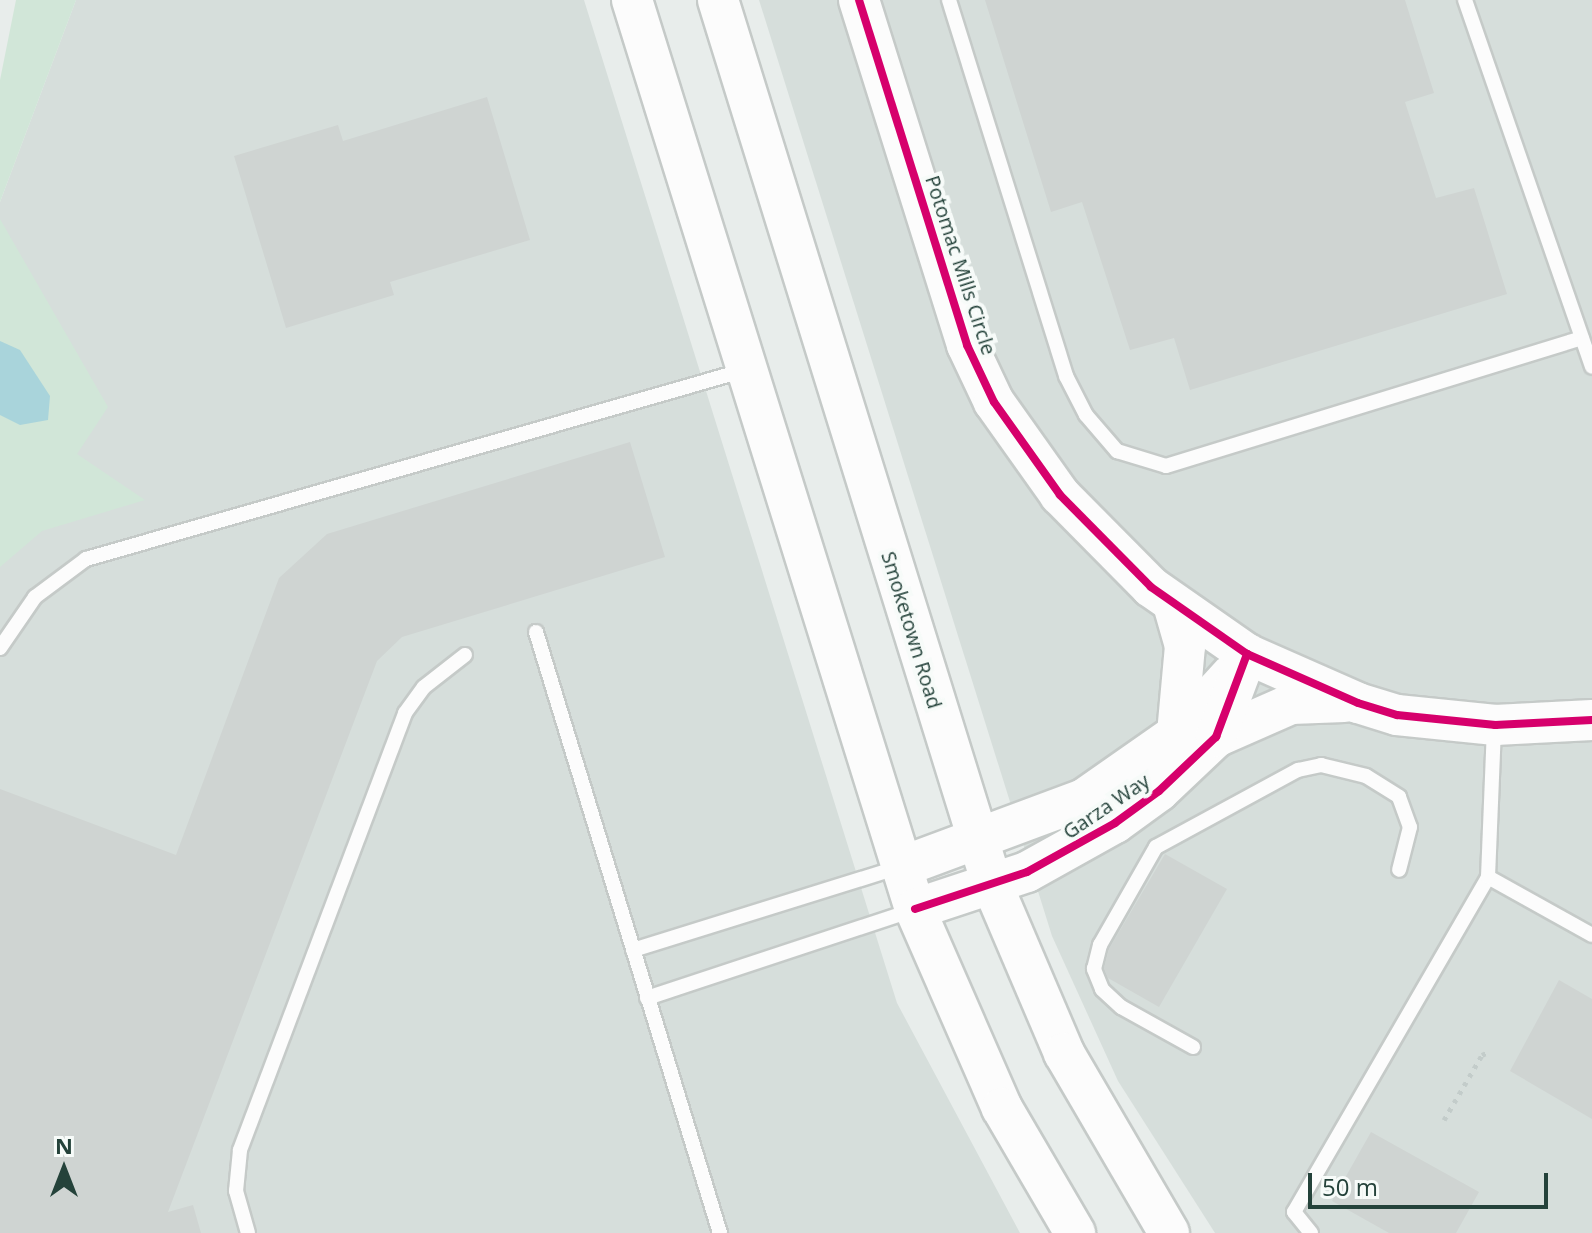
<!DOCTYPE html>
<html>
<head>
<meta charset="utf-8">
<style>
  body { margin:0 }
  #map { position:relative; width:1592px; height:1233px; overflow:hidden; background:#e8edeb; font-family:"Open Sans",sans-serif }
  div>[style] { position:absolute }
  .built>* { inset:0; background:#d6dedb }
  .green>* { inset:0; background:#d1e6d8 }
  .water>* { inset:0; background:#a9d4db }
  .building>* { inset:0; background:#cfd4d2 }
  .path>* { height:5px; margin-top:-2.5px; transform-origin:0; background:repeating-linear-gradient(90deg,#c3ccca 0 4px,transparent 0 10px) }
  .roads { filter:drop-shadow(2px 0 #c5cac8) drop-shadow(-2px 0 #c5cac8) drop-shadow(0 2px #c5cac8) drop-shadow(0 -2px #c5cac8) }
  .lane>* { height:14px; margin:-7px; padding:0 7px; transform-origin:7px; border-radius:7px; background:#fcfcfc }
  .secondary>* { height:40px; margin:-20px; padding:0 20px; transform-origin:20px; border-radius:20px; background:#fcfcfc }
  .cycleway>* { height:8px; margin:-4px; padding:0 4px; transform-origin:4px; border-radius:4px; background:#d6006c }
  span { translate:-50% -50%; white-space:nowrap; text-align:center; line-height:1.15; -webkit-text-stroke:8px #f7fbf9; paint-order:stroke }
  .street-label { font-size:20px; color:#24423a }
  .north { position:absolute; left:24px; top:1129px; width:80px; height:80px; -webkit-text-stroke:6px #f7fbf9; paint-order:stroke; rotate:0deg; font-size:22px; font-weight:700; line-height:32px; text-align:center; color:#24423a }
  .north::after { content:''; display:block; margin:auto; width:28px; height:36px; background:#24423a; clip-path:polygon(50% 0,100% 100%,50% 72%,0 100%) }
  .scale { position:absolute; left:1308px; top:1173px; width:240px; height:36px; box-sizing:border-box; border:4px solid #24423a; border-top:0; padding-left:10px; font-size:24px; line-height:28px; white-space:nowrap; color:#24423a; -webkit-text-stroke:6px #f7fbf9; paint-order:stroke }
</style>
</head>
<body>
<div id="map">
  <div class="built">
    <i style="clip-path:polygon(76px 0,584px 0,897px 1003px,1020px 1233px,0 1233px,0 202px)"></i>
    <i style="clip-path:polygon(759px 0,1592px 0,1592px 1233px,1215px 1233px,1118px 1081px,1052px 936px)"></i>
  </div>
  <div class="green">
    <i style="clip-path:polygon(16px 0,76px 0,0 202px,0 80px)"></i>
    <i style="clip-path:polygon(0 219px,108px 407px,77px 454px,145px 500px,42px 531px,0 567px)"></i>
  </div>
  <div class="water">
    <i style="clip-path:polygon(0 341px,20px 350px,50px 396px,48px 420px,20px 425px,0 415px)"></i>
  </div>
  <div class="building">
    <i style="clip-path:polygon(985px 0,1405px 0,1434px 93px,1405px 102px,1436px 198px,1474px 188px,1507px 294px,1190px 390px,1174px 338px,1130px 350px,1082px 202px,1051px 212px)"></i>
    <i style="clip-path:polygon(487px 97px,530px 240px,390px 282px,394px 295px,286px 328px,234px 156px,338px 125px,343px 141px)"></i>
    <i style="clip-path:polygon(630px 442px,665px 557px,402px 637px,377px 661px,168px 1212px,193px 1205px,201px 1233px,0 1233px,0 789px,176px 855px,279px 578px,327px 534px)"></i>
    <i style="clip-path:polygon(1165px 854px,1227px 889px,1159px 1007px,1108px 978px,1104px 968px,1109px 949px)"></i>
    <i style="clip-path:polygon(1559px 980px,1592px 999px,1592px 1119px,1510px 1071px)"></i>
    <i style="clip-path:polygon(1371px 1132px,1479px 1192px,1456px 1233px,1389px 1233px,1332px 1201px)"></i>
  </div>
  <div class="path">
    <i style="left:1444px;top:1120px;width:75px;rotate:-59.7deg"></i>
    <i style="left:1482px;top:1055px;width:9px;rotate:-27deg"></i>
  </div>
  <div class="roads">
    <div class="lane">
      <i style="left:949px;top:0;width:394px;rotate:72.7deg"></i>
      <i style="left:1066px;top:376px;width:44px;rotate:62.9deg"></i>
      <i style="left:1086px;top:415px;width:48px;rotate:49.3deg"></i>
      <i style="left:1117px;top:451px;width:51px;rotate:17deg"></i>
      <i style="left:1166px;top:466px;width:435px;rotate:-17.1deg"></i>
      <i style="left:1465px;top:0;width:388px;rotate:70.9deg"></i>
      <i style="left:536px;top:632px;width:629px;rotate:72.98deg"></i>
      <i style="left:0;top:648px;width:62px;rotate:-55.5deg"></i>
      <i style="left:35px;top:597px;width:64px;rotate:-36.7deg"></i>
      <i style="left:86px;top:559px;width:686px;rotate:-16deg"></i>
      <i style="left:1488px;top:877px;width:119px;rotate:29.1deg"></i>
      <i style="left:633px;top:950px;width:276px;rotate:-17.3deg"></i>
      <i style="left:647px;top:998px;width:280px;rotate:-18.3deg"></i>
      <i style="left:1193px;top:1047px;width:82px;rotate:-150.9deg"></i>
      <i style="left:1121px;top:1007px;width:26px;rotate:-137deg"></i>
      <i style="left:1102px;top:989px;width:22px;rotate:-112deg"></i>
      <i style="left:1094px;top:969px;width:25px;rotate:-76deg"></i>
      <i style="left:1100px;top:945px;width:113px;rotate:-60.3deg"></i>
      <i style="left:1156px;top:847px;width:162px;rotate:-28.5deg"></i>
      <i style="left:1298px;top:770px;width:24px;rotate:-12deg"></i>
      <i style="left:1321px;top:765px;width:46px;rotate:13.7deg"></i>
      <i style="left:1366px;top:776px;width:39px;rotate:32deg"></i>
      <i style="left:1399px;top:797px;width:32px;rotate:70deg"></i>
      <i style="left:1410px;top:827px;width:44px;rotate:104.3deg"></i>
      <i style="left:248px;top:1233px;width:44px;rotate:-105.9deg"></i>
      <i style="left:236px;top:1191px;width:41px;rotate:-84.4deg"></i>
      <i style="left:240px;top:1150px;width:467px;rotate:-69.3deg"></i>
      <i style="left:405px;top:713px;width:32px;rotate:-54deg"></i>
      <i style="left:424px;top:687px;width:52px;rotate:-38deg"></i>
      <i style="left:1311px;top:1233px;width:27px;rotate:-129deg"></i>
      <i style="left:1294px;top:1212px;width:387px;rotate:-59.9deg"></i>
      <i style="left:1488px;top:877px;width:148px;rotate:-87.7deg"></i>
    </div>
    <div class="secondary">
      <i style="left:632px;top:0;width:952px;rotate:72.71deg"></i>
      <i style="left:915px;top:909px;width:217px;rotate:66.4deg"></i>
      <i style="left:1002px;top:1108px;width:145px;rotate:59.7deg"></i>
      <i style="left:718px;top:0;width:925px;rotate:72.78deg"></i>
      <i style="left:992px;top:884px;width:184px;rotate:66.9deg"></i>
      <i style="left:1064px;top:1053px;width:208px;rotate:59.7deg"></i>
      <i style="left:859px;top:0;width:362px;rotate:72.6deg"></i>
      <i style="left:967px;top:345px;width:63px;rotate:64.7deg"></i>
      <i style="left:994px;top:402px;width:114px;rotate:54.6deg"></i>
      <i style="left:1060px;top:495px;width:129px;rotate:45.3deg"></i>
      <i style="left:1151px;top:587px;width:117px;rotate:34.9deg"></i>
      <i style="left:1247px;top:654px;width:121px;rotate:23.8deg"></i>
      <i style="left:1358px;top:703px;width:41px;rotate:17.1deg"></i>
      <i style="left:1397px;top:715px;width:99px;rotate:5.8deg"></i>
      <i style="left:1495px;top:725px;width:97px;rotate:-3deg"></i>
      <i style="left:1173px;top:604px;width:44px;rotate:74.1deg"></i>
      <i style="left:1185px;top:646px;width:88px;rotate:95.2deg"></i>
      <i style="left:1216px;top:737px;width:82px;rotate:-23.7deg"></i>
      <i style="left:1291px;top:704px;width:53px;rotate:-2.2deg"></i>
      <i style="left:901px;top:867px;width:195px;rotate:-20.4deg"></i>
      <i style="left:1084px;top:799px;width:113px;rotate:-35deg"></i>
      <i style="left:1177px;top:734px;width:79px;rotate:-47.6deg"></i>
      <i style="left:915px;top:909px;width:118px;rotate:-18.3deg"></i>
      <i style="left:1027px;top:872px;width:101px;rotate:-29.1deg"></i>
      <i style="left:1115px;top:823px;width:54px;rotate:-36deg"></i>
      <i style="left:1159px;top:791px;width:79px;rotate:-43.5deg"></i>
      <i style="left:1216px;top:737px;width:89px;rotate:-69.5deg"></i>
    </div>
  </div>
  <div class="cycleway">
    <i style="left:859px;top:0;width:362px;rotate:72.6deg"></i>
    <i style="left:967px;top:345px;width:63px;rotate:64.7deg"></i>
    <i style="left:994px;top:402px;width:114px;rotate:54.6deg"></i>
    <i style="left:1060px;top:495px;width:129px;rotate:45.3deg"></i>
    <i style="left:1151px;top:587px;width:117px;rotate:34.9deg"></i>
    <i style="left:1247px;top:654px;width:121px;rotate:23.8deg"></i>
    <i style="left:1358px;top:703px;width:41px;rotate:17.1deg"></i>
    <i style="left:1397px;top:715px;width:99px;rotate:5.8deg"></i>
    <i style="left:1495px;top:725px;width:97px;rotate:-3deg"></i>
    <i style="left:915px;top:909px;width:118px;rotate:-18.3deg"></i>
    <i style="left:1027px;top:872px;width:101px;rotate:-29.1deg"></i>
    <i style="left:1115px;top:823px;width:54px;rotate:-36deg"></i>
    <i style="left:1159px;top:791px;width:79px;rotate:-43.5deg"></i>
    <i style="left:1216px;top:737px;width:89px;rotate:-69.5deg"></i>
  </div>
  <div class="street-label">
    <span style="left:961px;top:265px;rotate:72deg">Potomac Mills Circle</span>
    <span style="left:912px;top:630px;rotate:73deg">Smoketown Road</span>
    <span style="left:1106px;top:806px;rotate:-34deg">Garza Way</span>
  </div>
  <div class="north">N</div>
  <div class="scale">50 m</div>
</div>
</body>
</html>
